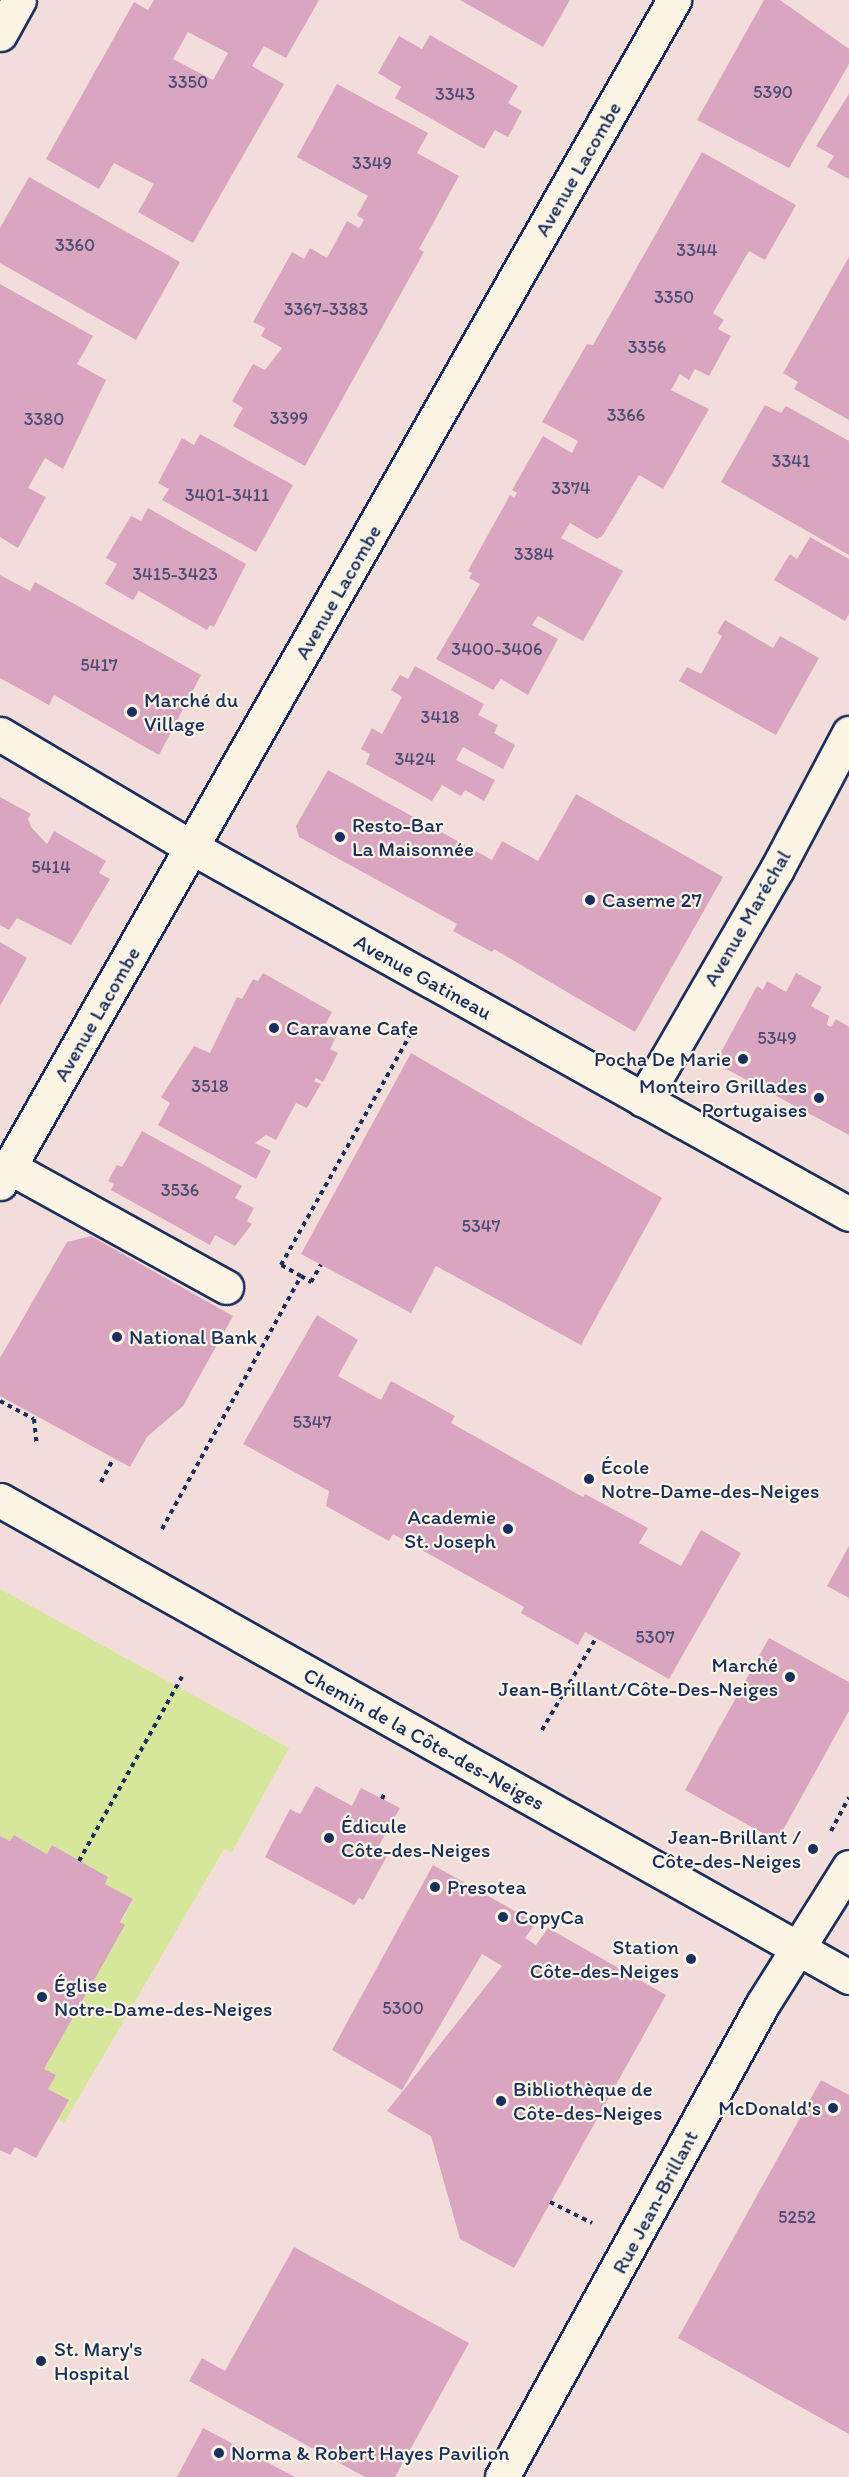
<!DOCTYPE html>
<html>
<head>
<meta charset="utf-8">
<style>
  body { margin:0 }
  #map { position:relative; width:849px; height:2477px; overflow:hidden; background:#f2ddda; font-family:Itim,sans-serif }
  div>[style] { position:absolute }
  .green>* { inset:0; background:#d6e79b }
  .building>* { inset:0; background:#daa6bf }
  .path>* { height:4px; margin-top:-2px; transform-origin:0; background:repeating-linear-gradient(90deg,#1b2f5e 0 4.5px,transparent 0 9px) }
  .roads { filter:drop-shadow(2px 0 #1b2f5e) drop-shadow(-2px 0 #1b2f5e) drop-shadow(0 2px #1b2f5e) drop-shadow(0 -2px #1b2f5e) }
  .minor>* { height:33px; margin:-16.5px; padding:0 16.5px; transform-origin:16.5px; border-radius:16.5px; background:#fcf5e5 }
  .major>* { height:33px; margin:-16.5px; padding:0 16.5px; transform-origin:16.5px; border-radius:16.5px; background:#fcf5e5 }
  .dots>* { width:16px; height:16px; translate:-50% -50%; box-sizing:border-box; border:3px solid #fcf5e5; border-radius:50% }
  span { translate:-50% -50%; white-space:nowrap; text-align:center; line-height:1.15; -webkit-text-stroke:4.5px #fcf5e5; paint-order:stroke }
  .number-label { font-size:18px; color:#4b4d76 }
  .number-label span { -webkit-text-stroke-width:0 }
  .street-label { font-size:21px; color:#1b2f5e }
  .poi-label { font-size:21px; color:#1b2f5e }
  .left { translate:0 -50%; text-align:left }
  .right { translate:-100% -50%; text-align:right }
</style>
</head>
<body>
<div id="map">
  <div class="green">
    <i style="clip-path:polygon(0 1589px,289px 1748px,232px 1852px,224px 1849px,64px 2123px,58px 2119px,68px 2100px,48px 2089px,55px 2075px,44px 2069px,133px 1900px,105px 1884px,108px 1877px,52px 1845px,47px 1854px,14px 1835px,10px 1841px,0 1836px)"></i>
  </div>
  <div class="building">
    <i style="clip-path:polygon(evenodd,154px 0,319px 0,286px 58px,264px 46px,252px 66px,284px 84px,193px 243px,138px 212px,154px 184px,114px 163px,99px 189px,46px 159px,134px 2px,148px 10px,154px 0,188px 32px,228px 53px,213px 80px,173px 59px,188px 32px)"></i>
    <i style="clip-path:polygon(460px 0,570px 0,543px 47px)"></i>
    <i style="clip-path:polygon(764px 0,780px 0,849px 49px,849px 64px,789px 168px,697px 120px)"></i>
    <i style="clip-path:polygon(430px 35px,518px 86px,508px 103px,522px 111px,508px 137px,495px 130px,484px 149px,395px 98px,401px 87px,378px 73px,399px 36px,422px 49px)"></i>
    <i style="clip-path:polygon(337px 84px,428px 133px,417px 153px,459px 176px,419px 249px,424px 252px,305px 466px,233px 426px,243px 408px,232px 401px,253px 364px,265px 370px,282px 348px,261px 336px,265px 328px,253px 322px,292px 252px,304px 259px,310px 248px,327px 258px,347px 221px,359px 228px,364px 220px,357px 215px,368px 196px,297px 157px)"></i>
    <i style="clip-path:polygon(849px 94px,849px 179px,827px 167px,834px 156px,816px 146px)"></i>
    <i style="clip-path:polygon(702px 152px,796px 205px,765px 260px,749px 251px,713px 313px,724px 320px,718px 329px,731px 336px,709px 376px,695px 369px,689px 380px,680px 374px,671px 390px,709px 409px,663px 489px,639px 475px,603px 535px,597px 539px,570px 523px,561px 538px,623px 571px,583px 641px,538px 616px,532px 625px,558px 639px,528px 695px,501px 679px,493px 690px,436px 659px,480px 584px,469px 578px,472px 573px,468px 571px,510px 495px,514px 498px,517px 493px,512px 490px,543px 436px,572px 453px,578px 441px,542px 422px,587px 344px,593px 345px)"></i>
    <i style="clip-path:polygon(29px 177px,180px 262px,136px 340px,0 263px,0 228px)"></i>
    <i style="clip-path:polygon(849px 257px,849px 420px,794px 389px,798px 382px,783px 373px)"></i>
    <i style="clip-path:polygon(0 284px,93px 336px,77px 364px,106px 380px,63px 469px,45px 458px,28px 488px,46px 497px,18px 548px,0 537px)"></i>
    <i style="clip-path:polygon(765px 405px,781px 413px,786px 406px,849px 441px,849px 555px,721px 482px)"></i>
    <i style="clip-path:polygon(200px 434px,293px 485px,256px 552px,162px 500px,169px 489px,158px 483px,182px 438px,194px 445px)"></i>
    <i style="clip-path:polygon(148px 508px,246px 564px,214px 627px,210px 625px,207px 630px,139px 591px,133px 600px,105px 584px,117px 564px,106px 558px,131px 516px,141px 521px)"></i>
    <i style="clip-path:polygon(810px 537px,849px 559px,849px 614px,845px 621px,774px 580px,790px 554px,797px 559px)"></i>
    <i style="clip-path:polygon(0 575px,30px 591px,35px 582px,201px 675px,159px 755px,54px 695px,49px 705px,0 678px)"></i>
    <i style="clip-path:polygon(725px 620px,773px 648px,780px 636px,819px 658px,776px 735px,679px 681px,687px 667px,701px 674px,722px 636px,717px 633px)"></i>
    <i style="clip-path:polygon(415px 666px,484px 704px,478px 715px,498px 725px,494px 733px,515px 745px,503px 769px,463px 747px,456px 760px,495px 780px,484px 801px,465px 790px,461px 796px,442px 785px,432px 801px,366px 764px,370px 754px,361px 749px,372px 728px,382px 734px,402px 697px,391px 690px,400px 675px,408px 679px)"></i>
    <i style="clip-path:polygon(328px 770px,492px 860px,502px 841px,538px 861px,576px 794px,723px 877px,635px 1032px,494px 949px,492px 952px,453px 931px,457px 924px,299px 837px,296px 826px)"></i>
    <i style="clip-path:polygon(0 797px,31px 814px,28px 819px,31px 827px,47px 844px,54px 831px,106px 861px,99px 873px,110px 879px,71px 945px,17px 918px,9px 930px,0 925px)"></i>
    <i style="clip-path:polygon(0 942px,27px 958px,0 1006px)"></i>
    <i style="clip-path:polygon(263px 973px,332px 1012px,324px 1027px,337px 1035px,330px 1049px,338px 1053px,323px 1082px,316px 1078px,314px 1081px,321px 1084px,307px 1108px,296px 1103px,276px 1140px,266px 1135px,255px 1143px,271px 1151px,256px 1179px,158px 1125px,170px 1103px,161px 1097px,194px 1046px,210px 1053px,237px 997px,242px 999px,253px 979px,258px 981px)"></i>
    <i style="clip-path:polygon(796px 973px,822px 987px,811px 1006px,829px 1016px,827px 1025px,831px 1027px,836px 1019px,849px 1027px,849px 1135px,715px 1063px,757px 986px,763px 990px,767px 981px,786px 992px)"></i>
    <i style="clip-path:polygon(411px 1053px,662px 1198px,581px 1345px,436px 1266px,411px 1313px,301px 1254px)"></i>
    <i style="clip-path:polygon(142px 1131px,242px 1186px,235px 1198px,254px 1208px,247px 1221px,252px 1224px,235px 1246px,215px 1235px,210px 1245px,111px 1190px,114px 1184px,108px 1181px,117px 1165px,122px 1167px)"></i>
    <i style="clip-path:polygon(91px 1236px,233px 1316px,183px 1406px,147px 1437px,130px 1467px,0 1396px,0 1358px,67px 1242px)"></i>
    <i style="clip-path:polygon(317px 1315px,358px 1340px,338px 1376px,381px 1400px,391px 1381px,455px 1416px,451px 1423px,583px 1497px,585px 1494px,648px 1528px,639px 1543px,681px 1566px,701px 1530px,741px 1553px,669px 1679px,585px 1632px,578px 1645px,521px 1613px,524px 1607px,393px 1534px,389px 1541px,326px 1506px,329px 1491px,243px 1444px)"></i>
    <i style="clip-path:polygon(849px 1546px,849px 1598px,827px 1586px)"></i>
    <i style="clip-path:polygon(769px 1638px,849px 1682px,849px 1711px,777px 1841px,685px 1790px)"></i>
    <i style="clip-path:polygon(316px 1786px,352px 1806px,361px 1788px,400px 1808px,377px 1849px,387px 1856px,363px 1900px,359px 1898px,354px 1905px,265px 1857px,290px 1809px,300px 1814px)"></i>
    <i style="clip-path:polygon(14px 1835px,47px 1854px,52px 1845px,108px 1877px,105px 1884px,133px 1899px,120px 1922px,125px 1925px,44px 2069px,56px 2075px,48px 2089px,69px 2100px,36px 2158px,15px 2147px,10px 2155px,0 2150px,0 1836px,10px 1841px)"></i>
    <i style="clip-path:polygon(433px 1865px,536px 1923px,525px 1938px,536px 1945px,548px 1928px,666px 1995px,514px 2268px,460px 2239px,431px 2136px,387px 2111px,502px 1966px,482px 1954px,402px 2090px,332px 2050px)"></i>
    <i style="clip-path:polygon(821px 2080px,849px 2095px,849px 2434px,678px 2338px)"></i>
    <i style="clip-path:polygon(294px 2247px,469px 2343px,395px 2477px,365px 2477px,189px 2381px,202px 2358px,225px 2371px)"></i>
    <i style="clip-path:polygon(203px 2428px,295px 2477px,177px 2477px)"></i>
  </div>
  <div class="path">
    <i style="left:301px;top:1276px;width:23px;rotate:-151deg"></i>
    <i style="left:281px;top:1265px;width:278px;rotate:-60.7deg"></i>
    <i style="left:0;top:1401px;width:38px;rotate:28deg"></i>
    <i style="left:34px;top:1419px;width:27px;rotate:84deg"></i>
    <i style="left:101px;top:1482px;width:26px;rotate:-62deg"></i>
    <i style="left:162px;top:1529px;width:289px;rotate:-61.2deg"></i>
    <i style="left:301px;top:1276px;width:12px;rotate:31deg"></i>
    <i style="left:311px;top:1282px;width:20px;rotate:-60deg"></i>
    <i style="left:542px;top:1730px;width:107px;rotate:-59.6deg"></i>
    <i style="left:382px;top:1799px;width:8px;rotate:-67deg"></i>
    <i style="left:831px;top:1831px;width:38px;rotate:-62deg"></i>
    <i style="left:79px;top:1861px;width:211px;rotate:-60.8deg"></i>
    <i style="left:550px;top:2202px;width:47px;rotate:26.6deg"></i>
  </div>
  <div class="roads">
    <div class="minor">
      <i style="left:0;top:34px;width:39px;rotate:-61deg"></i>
      <i style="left:0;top:734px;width:224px;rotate:30.6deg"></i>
      <i style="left:193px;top:848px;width:751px;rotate:29.16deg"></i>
      <i style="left:643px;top:1100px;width:267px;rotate:-59.9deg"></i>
      <i style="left:777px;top:869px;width:154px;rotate:-62.1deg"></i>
      <i style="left:9px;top:1167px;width:248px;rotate:28.9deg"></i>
      <i style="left:0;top:1183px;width:1362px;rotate:-60.33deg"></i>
      <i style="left:502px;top:2477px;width:539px;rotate:-61.15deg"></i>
      <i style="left:762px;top:2005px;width:163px;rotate:-57.8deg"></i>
    </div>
    <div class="major">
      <i style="left:0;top:1500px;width:974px;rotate:29.33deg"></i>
    </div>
  </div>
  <div class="dots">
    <i style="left:132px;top:712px;background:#1b2f5e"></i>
    <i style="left:340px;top:837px;background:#1b2f5e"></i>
    <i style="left:590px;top:900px;background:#1b2f5e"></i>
    <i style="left:274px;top:1028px;background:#1b2f5e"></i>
    <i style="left:743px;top:1059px;background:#1b2f5e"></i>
    <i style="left:819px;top:1098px;background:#1b2f5e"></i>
    <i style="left:117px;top:1337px;background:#1b2f5e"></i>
    <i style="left:589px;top:1479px;background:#1b2f5e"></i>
    <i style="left:508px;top:1529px;background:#1b2f5e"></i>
    <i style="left:790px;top:1677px;background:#1b2f5e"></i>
    <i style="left:329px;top:1838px;background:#1b2f5e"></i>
    <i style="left:813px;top:1849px;background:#1b2f5e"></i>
    <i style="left:435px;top:1887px;background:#1b2f5e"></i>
    <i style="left:503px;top:1917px;background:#1b2f5e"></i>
    <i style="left:691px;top:1959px;background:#1b2f5e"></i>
    <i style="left:42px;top:1997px;background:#1b2f5e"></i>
    <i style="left:501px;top:2101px;background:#1b2f5e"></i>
    <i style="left:833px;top:2108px;background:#1b2f5e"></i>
    <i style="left:41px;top:2361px;background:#1b2f5e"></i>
    <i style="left:219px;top:2453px;background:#1b2f5e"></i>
  </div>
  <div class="number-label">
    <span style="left:188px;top:82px">3350</span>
    <span style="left:773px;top:92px">5390</span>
    <span style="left:455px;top:94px">3343</span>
    <span style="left:372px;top:163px">3349</span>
    <span style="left:75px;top:245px">3360</span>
    <span style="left:697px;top:250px">3344</span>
    <span style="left:674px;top:297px">3350</span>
    <span style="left:326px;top:309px">3367-3383</span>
    <span style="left:647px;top:347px">3356</span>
    <span style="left:626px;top:415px">3366</span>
    <span style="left:289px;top:418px">3399</span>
    <span style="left:44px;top:419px">3380</span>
    <span style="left:791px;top:461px">3341</span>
    <span style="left:571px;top:488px">3374</span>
    <span style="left:227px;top:495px">3401-3411</span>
    <span style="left:534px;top:554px">3384</span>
    <span style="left:175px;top:574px">3415-3423</span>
    <span style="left:497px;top:649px">3400-3406</span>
    <span style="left:99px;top:665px">5417</span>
    <span style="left:440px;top:717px">3418</span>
    <span style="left:415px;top:759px">3424</span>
    <span style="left:51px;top:867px">5414</span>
    <span style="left:777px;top:1038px">5349</span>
    <span style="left:210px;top:1086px">3518</span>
    <span style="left:180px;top:1190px">3536</span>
    <span style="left:481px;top:1226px">5347</span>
    <span style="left:312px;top:1422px">5347</span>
    <span style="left:655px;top:1637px">5307</span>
    <span style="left:403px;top:2008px">5300</span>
    <span style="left:797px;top:2217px">5252</span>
  </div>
  <div class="street-label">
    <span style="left:578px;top:169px;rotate:-60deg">Avenue Lacombe</span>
    <span style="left:338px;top:592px;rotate:-60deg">Avenue Lacombe</span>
    <span style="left:747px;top:918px;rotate:-60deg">Avenue Maréchal</span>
    <span style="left:423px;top:977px;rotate:29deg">Avenue Gatineau</span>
    <span style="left:97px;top:1014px;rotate:-60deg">Avenue Lacombe</span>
    <span style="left:424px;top:1739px;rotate:29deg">Chemin de la Côte-des-Neiges</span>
    <span style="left:655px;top:2202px;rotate:-62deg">Rue Jean-Brillant</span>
  </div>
  <div class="poi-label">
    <span class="left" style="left:144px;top:712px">Marché du<br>Village</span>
    <span class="left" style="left:352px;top:837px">Resto-Bar<br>La Maisonnée</span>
    <span class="left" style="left:602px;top:900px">Caserne 27</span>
    <span class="left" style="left:286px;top:1028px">Caravane Cafe</span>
    <span class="right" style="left:731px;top:1059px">Pocha De Marie</span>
    <span class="right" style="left:807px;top:1098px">Monteiro Grillades<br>Portugaises</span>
    <span class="left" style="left:129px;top:1337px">National Bank</span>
    <span class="left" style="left:601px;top:1479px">École<br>Notre-Dame-des-Neiges</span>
    <span class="right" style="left:496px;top:1529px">Academie<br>St. Joseph</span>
    <span class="right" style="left:778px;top:1677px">Marché<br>Jean-Brillant/Côte-Des-Neiges</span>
    <span class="left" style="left:341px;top:1838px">Édicule<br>Côte-des-Neiges</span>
    <span class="right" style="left:801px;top:1849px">Jean-Brillant /<br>Côte-des-Neiges</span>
    <span class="left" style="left:447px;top:1887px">Presotea</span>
    <span class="left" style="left:515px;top:1917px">CopyCa</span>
    <span class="right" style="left:679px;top:1959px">Station<br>Côte-des-Neiges</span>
    <span class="left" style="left:54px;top:1997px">Église<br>Notre-Dame-des-Neiges</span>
    <span class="left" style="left:513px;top:2101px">Bibliothèque de<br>Côte-des-Neiges</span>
    <span class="right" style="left:821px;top:2108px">McDonald's</span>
    <span class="left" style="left:54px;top:2361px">St. Mary's<br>Hospital</span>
    <span class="left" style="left:231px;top:2453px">Norma &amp; Robert Hayes Pavilion</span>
  </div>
</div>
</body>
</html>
